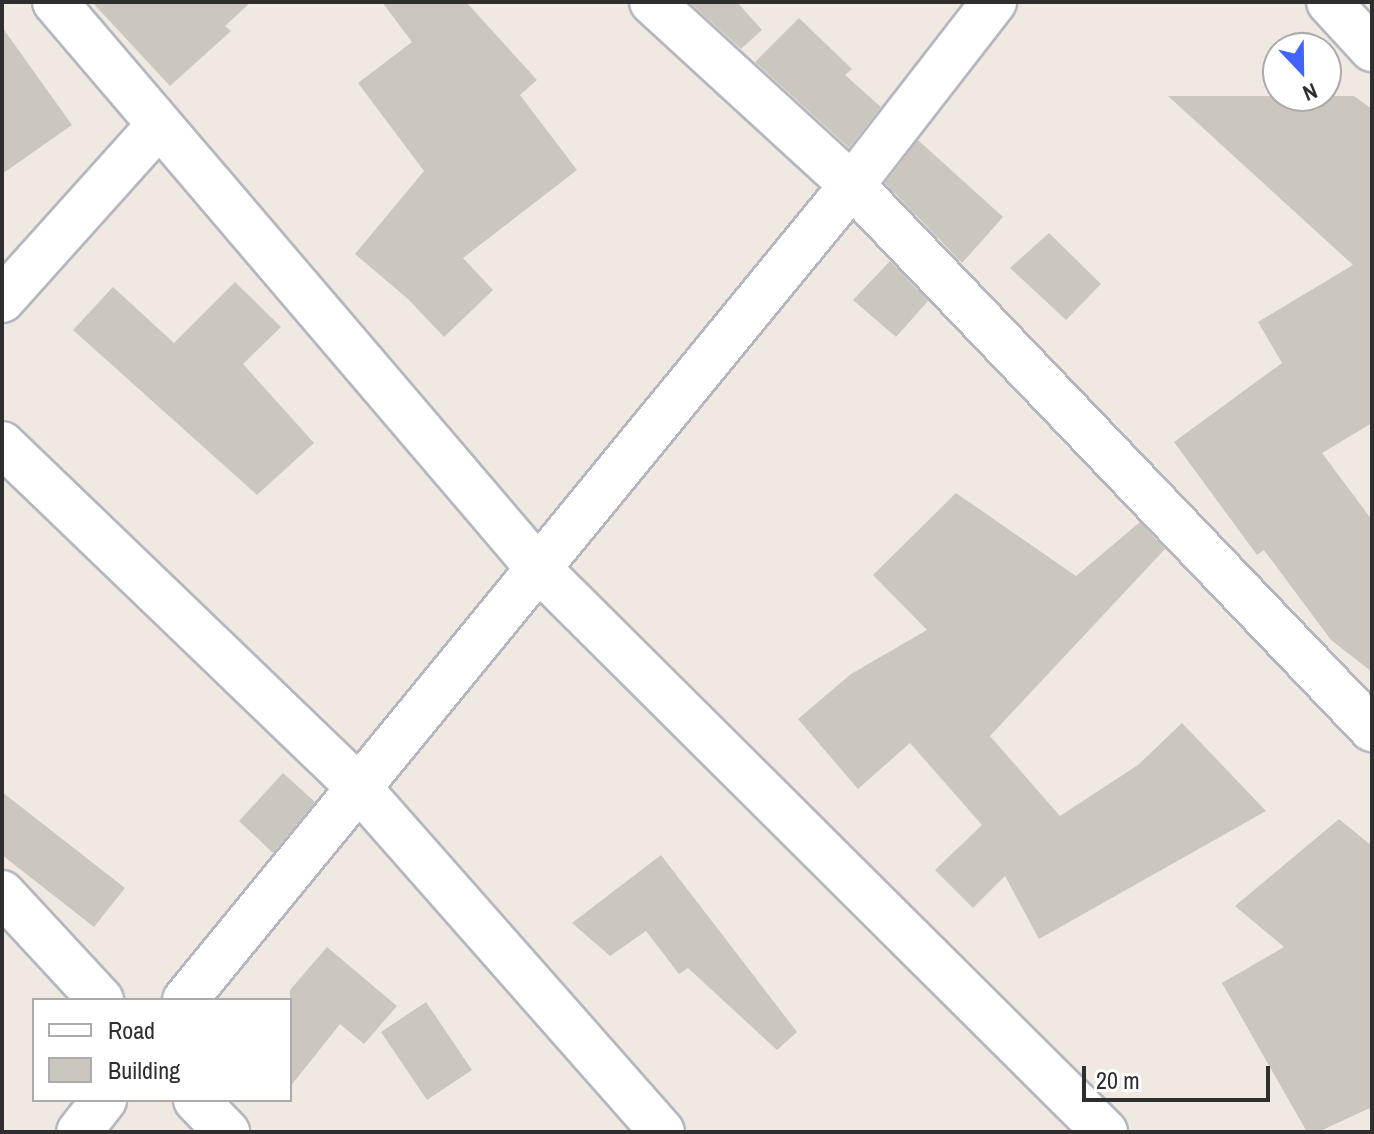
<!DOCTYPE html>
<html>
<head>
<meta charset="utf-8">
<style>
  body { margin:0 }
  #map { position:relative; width:1374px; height:1134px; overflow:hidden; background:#efe9e1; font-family:"Archivo Narrow",sans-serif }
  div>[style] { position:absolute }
  .building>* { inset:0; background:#cbc7bf }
  .roads { filter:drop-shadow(2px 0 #b4b7c1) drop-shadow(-2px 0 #b4b7c1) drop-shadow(0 2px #b4b7c1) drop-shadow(0 -2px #b4b7c1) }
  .minor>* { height:44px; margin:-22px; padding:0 22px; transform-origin:22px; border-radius:22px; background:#fff }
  span { translate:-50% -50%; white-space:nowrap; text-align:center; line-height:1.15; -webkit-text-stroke:8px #fff; paint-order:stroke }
  .frame { position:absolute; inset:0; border:4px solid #2e2e2e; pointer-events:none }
  .legend { position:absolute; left:32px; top:998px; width:260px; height:104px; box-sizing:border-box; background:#fff; border:2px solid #ababab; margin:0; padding:10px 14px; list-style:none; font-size:24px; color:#2e2e2e }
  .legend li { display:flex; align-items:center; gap:16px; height:40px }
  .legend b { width:40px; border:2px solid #ababab }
  .north { position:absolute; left:1262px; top:32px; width:80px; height:80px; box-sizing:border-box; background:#fff; border:2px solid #ababab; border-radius:50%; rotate:158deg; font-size:22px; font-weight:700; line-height:32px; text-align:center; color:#2e2e2e }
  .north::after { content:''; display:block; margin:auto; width:28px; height:36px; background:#4264fb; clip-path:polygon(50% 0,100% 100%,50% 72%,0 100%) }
  .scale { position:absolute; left:1082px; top:1066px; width:188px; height:36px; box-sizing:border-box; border:4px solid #2e2e2e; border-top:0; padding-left:10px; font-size:24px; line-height:28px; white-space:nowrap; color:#2e2e2e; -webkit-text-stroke:6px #fff; paint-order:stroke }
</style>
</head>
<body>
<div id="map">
  <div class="building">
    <i style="clip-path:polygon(92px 2px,251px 2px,225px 26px,231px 31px,170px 86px)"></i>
    <i style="clip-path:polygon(382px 2px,466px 2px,537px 80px,520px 95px,577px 170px,463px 258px,493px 290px,444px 337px,408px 299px,355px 254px,424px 171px,358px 83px,412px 42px)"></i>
    <i style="clip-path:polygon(689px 2px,737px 2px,762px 30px,741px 49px)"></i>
    <i style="clip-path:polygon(799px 18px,852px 69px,845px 75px,881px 107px,849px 148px,755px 62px)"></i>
    <i style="clip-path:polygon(2px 27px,72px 125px,2px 174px)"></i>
    <i style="clip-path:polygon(1168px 96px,1354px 96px,1372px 109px,1372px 423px,1322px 453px,1372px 520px,1372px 672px,1331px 640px,1264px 550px,1257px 555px,1174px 442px,1282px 363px,1258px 322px,1353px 265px)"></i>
    <i style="clip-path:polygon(918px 140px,1003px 217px,962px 263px,885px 183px)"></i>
    <i style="clip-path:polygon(1049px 233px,1101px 284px,1066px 320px,1010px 268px)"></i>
    <i style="clip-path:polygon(890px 261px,928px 301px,896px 337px,853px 300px)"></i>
    <i style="clip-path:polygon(235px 282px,281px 327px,243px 364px,314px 443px,257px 495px,73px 330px,113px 287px,174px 343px)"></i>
    <i style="clip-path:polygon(956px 493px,1076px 576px,1140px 522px,1165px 549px,990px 736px,1060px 816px,1138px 765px,1182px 723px,1266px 811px,1039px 939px,1005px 876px,973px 908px,935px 870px,982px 825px,910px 743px,858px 789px,798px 719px,851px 674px,927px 630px,873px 575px)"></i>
    <i style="clip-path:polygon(283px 773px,315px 802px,273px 853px,239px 821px)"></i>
    <i style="clip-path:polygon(2px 792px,125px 888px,94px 927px,2px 855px)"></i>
    <i style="clip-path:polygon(1339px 819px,1372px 846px,1372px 1107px,1318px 1132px,1307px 1132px,1222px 983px,1284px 947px,1235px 906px)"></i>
    <i style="clip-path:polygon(661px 855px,797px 1032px,777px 1050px,688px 968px,679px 974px,646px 931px,610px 956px,572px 923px)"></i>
    <i style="clip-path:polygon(327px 947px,397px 1006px,364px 1044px,340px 1024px,290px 1087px,290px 990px)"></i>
    <i style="clip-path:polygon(426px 1002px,472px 1070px,427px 1100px,381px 1032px)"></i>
  </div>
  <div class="roads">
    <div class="minor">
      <i style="left:55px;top:2px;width:744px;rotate:49.52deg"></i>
      <i style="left:538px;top:568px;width:800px;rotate:44.85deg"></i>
      <i style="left:652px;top:2px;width:271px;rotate:42.5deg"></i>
      <i style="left:852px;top:185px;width:753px;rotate:46.29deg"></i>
      <i style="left:1329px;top:2px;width:64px;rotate:47.5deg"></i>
      <i style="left:2px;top:300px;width:234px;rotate:-48.1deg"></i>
      <i style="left:2px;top:444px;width:496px;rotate:43.9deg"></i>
      <i style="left:359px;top:788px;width:458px;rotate:48.6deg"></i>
      <i style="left:2px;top:893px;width:146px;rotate:47.2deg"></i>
      <i style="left:185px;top:1000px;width:1053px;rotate:-50.7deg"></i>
      <i style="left:852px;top:185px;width:232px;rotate:-52.2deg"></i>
      <i style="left:196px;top:1100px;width:45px;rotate:45.9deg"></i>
      <i style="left:79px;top:1132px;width:41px;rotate:-52deg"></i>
    </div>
  </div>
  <div class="frame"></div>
  <ul class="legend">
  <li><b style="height:10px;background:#fff"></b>Road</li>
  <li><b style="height:22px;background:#cbc7bf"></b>Building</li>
  </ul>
  <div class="north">N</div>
  <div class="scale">20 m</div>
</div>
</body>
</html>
